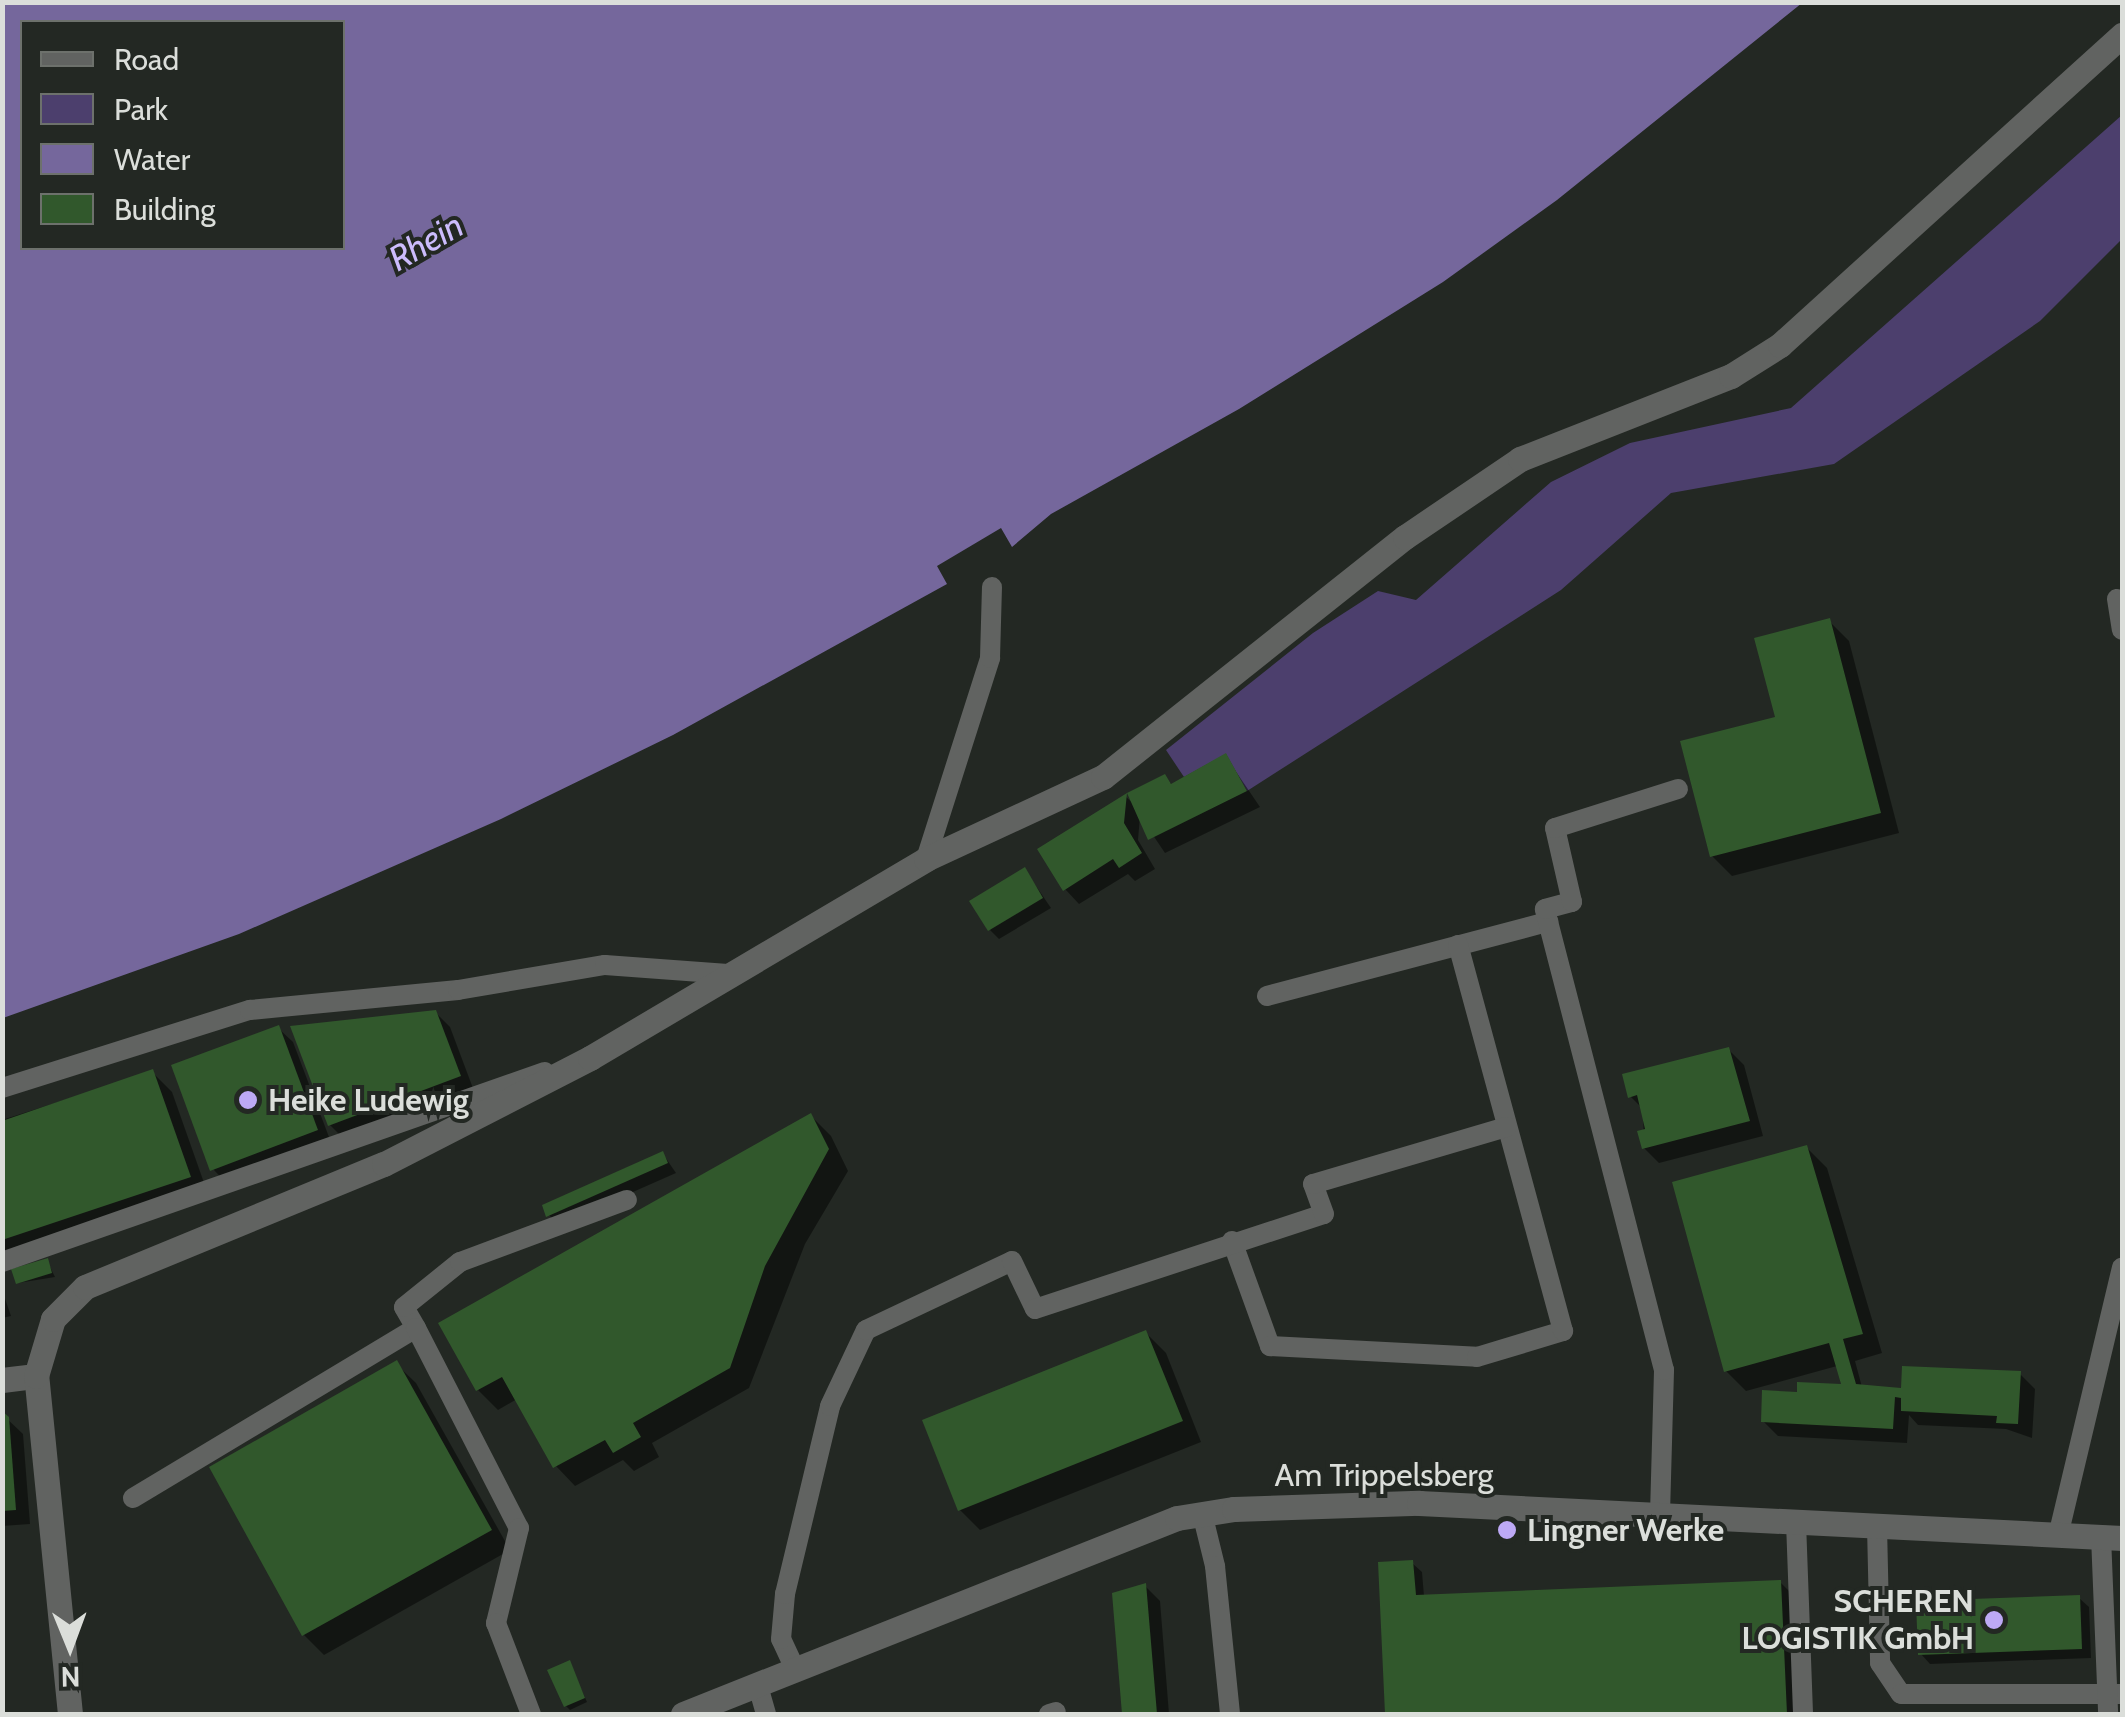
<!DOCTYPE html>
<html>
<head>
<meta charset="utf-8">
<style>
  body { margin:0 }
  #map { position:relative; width:2125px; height:1717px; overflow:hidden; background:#232823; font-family:Cabin,sans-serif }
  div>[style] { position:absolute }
  .green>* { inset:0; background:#4c3f6d }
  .water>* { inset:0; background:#75679c }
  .shadow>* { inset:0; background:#0007 }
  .building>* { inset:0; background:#31582c }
  .lane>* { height:20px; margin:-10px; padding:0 10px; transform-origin:10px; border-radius:10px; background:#616361 }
  .street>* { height:25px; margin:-12.5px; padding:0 12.5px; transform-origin:12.5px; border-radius:12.5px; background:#616361 }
  .dots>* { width:28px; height:28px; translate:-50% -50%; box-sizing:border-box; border:5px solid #232823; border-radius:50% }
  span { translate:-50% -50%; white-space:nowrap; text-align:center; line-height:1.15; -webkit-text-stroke:8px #232823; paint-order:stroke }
  .poi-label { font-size:32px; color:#dbdeda; font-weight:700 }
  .left { translate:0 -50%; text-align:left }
  .right { translate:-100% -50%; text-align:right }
  .street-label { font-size:32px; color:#dbdeda }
  .water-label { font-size:35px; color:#ccbcfd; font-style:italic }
  .frame { position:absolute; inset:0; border:5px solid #dbdeda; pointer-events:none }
  .legend { position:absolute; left:20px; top:20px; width:325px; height:230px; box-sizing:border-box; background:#232823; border:2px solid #6d716c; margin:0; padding:12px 18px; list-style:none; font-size:30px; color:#dbdeda }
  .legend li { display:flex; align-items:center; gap:20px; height:50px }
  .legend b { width:50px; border:2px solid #6d716c }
  .north { position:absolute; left:20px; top:1597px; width:100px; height:100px; -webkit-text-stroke:8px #232823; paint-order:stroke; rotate:179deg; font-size:28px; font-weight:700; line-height:40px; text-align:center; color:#dbdeda }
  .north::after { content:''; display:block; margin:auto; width:35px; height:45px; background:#dbdeda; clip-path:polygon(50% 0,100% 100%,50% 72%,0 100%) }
</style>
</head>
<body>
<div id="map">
  <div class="green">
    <i style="clip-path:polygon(2122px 115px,2122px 239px,2040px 321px,1834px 464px,1671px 493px,1561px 590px,1247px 791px,1226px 754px,1184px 777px,1166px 750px,1313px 633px,1378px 591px,1416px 600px,1551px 482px,1630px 443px,1791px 408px)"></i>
  </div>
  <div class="water">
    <i style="clip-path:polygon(evenodd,3px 2px,1802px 2px,1802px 3px,1557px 200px,1443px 282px,1239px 409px,1051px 514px,1012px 547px,1001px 528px,937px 566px,947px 584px,673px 735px,501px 819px,239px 934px,3px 1018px,3px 2px,22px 22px,342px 22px,342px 248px,22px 248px,22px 22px)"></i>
  </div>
  <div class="shadow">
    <i style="clip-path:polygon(1829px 621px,1849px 641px,1899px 833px,1732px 876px,1712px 856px)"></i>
    <i style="clip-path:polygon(1226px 757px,1260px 807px,1165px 853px,1140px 816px,1138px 840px,1155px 869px,1135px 881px,1128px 874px,1079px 904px,1065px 889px,1126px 797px,1134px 804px,1165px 777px,1173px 786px)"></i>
    <i style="clip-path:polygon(1025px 870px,1051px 908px,999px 939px,990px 930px)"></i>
    <i style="clip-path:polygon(435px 1012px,450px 1027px,474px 1091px,345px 1140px,330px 1125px)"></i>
    <i style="clip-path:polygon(278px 1028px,293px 1042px,332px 1145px,227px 1184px,213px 1169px)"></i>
    <i style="clip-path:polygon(1729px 1050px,1744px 1065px,1763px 1136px,1659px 1163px,1644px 1148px,1643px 1109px,1630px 1096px)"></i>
    <i style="clip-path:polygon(152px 1072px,172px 1092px,209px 1197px,2px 1265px,2px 1120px)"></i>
    <i style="clip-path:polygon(811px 1116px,831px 1136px,848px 1171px,805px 1244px,749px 1388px,652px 1443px,659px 1457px,634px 1471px,623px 1460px,575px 1486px,556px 1466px,517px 1399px,498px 1410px,478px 1390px)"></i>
    <i style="clip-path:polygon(1807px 1148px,1827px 1168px,1882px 1353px,1855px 1361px,1862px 1387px,1900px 1390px,2020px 1374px,2035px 1389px,2032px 1438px,2006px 1429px,1918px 1425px,1909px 1415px,1907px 1443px,1778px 1436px,1763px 1421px,1799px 1394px,1842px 1387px,1837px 1366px,1746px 1391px,1726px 1371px)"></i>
    <i style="clip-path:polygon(663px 1154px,676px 1173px,558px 1225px,549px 1215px)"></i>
    <i style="clip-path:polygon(47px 1261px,55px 1277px,18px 1283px)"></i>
    <i style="clip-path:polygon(2px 1290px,11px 1316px,2px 1318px)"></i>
    <i style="clip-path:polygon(1146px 1333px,1166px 1353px,1201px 1442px,980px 1530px,960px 1510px)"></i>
    <i style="clip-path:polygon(396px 1364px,416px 1383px,510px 1550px,324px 1655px,304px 1635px,212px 1468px)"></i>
    <i style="clip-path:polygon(2px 1414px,23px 1434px,30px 1524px,2px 1526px)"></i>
    <i style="clip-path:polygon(1412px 1563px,1422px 1572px,1424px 1596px,1780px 1582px,1795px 1597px,1800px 1714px,1387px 1714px,1381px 1565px)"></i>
    <i style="clip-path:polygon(1145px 1586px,1160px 1601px,1169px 1714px,1125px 1714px,1114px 1595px)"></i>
    <i style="clip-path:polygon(2079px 1598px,2089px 1607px,2091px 1658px,1930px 1664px,1921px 1654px)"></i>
    <i style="clip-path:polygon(569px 1663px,587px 1702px,570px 1710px,566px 1706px)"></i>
  </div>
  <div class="building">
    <i style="clip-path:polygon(1830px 618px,1881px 813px,1710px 857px,1680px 741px,1775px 717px,1754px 638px)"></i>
    <i style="clip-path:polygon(1226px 753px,1247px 791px,1148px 840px,1127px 793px,1165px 774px,1171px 784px)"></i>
    <i style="clip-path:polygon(1127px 793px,1124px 823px,1142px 853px,1119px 868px,1113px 859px,1063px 891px,1037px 849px)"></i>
    <i style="clip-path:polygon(1025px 867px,1043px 898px,988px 931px,969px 901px)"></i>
    <i style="clip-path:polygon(436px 1010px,461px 1076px,328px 1126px,290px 1026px)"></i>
    <i style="clip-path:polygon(279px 1025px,318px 1130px,210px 1171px,171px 1065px)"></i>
    <i style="clip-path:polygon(1729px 1047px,1750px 1121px,1642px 1149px,1637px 1131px,1645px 1129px,1637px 1095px,1628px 1098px,1622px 1074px)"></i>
    <i style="clip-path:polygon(153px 1069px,191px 1177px,2px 1240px,2px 1121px)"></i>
    <i style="clip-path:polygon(811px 1113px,829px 1149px,765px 1266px,730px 1368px,633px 1423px,641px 1437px,613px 1453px,605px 1440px,553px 1468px,502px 1377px,476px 1391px,438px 1323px)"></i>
    <i style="clip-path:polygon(1807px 1145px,1863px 1334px,1843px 1339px,1856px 1384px,1901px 1388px,1902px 1366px,2021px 1371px,2018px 1424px,1996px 1423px,1997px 1416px,1901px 1411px,1901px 1398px,1895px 1397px,1893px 1429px,1761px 1422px,1762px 1390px,1797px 1392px,1797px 1382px,1841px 1384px,1829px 1343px,1724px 1372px,1672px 1182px)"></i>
    <i style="clip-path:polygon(663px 1151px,668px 1163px,546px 1217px,542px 1205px)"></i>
    <i style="clip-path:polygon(48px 1258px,52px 1273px,16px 1284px,11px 1269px)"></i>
    <i style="clip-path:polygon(1146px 1330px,1183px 1421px,958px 1511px,922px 1420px)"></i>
    <i style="clip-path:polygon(397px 1360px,492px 1530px,302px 1636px,209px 1467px)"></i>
    <i style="clip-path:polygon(2px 1411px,9px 1417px,16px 1510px,2px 1511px)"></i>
    <i style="clip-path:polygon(1413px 1560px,1416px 1595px,1781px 1580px,1787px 1714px,1385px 1714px,1378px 1562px)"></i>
    <i style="clip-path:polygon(1146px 1583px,1157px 1714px,1122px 1714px,1112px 1593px)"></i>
    <i style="clip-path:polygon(2080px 1595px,2082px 1649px,1918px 1655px,1916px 1601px)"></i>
    <i style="clip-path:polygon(570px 1660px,585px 1698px,564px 1707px,547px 1670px)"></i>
  </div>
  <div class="lane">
    <i style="left:2117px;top:599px;width:31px;rotate:81deg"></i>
    <i style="left:926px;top:859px;width:211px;rotate:-72.3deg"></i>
    <i style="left:990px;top:658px;width:71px;rotate:-88.4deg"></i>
    <i style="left:1267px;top:996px;width:291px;rotate:-14.8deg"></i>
    <i style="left:2px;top:1088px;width:260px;rotate:-17.5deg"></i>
    <i style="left:250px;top:1010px;width:209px;rotate:-5.5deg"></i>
    <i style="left:458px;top:990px;width:149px;rotate:-9.7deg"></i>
    <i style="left:605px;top:965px;width:123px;rotate:4.2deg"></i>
    <i style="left:1232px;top:1241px;width:112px;rotate:70.1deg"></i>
    <i style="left:1270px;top:1346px;width:207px;rotate:3deg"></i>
    <i style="left:1477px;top:1357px;width:90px;rotate:-16.8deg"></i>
    <i style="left:1563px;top:1331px;width:400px;rotate:-105.2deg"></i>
    <i style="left:2px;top:1262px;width:575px;rotate:-19.29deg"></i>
    <i style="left:416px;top:1328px;width:24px;rotate:-120deg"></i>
    <i style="left:404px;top:1307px;width:72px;rotate:-38.8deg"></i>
    <i style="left:460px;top:1262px;width:178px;rotate:-20.4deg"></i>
    <i style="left:133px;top:1498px;width:330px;rotate:-31deg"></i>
    <i style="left:416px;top:1328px;width:225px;rotate:62.8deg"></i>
    <i style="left:519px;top:1528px;width:98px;rotate:103.6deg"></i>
    <i style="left:496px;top:1623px;width:97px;rotate:69deg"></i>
    <i style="left:1202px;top:1513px;width:55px;rotate:76.2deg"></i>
    <i style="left:1215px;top:1566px;width:149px;rotate:84.2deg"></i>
    <i style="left:1660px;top:1514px;width:144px;rotate:-88.4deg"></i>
    <i style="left:1664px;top:1370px;width:476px;rotate:-104.5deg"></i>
    <i style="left:1545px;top:909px;width:28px;rotate:-15deg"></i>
    <i style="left:1572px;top:902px;width:76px;rotate:-102.9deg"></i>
    <i style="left:1555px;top:828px;width:129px;rotate:-17.6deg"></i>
    <i style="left:1796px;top:1522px;width:192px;rotate:87.9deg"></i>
    <i style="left:1877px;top:1526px;width:137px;rotate:88.7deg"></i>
    <i style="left:1880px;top:1663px;width:37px;rotate:56deg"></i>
    <i style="left:1901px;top:1694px;width:221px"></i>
    <i style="left:2058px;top:1536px;width:276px;rotate:-76.6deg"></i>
    <i style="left:2101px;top:1536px;width:178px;rotate:87.7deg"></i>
    <i style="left:796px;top:1671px;width:35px;rotate:-115deg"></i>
    <i style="left:781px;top:1639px;width:45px;rotate:-84.9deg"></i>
    <i style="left:785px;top:1594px;width:193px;rotate:-76.5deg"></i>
    <i style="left:830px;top:1406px;width:84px;rotate:-64.7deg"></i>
    <i style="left:866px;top:1330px;width:161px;rotate:-25.3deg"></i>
    <i style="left:1012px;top:1261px;width:53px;rotate:64.4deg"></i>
    <i style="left:1035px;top:1309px;width:304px;rotate:-18.2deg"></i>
    <i style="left:1324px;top:1214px;width:32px;rotate:-110deg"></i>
    <i style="left:1313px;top:1184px;width:202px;rotate:-16.4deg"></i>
    <i style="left:758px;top:1686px;width:29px;rotate:74deg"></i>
    <i style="left:1049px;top:1714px;width:7px;rotate:-16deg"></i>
  </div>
  <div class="street">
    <i style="left:2px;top:1380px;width:34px;rotate:-7deg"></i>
    <i style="left:70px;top:1714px;width:340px;rotate:-95.7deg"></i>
    <i style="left:36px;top:1376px;width:59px;rotate:-73.4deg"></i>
    <i style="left:53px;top:1319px;width:45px;rotate:-45deg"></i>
    <i style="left:85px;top:1287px;width:323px;rotate:-22.4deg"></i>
    <i style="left:384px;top:1164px;width:232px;rotate:-27.2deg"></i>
    <i style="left:590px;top:1058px;width:391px;rotate:-30.6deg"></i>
    <i style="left:926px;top:859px;width:195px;rotate:-24.9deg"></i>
    <i style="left:1103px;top:777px;width:386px;rotate:-38.5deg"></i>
    <i style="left:1405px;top:537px;width:139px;rotate:-34.1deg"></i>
    <i style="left:1520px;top:459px;width:227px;rotate:-21.5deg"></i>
    <i style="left:1731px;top:376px;width:58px;rotate:-32.3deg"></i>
    <i style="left:1780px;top:345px;width:462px;rotate:-42.2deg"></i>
    <i style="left:683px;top:1714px;width:531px;rotate:-21.64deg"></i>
    <i style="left:1177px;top:1518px;width:58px;rotate:-9deg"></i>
    <i style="left:1234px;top:1509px;width:185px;rotate:-1.9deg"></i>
    <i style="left:1419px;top:1503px;width:704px;rotate:2.85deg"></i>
  </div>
  <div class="dots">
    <i style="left:248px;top:1100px;background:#bda9f5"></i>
    <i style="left:1507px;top:1530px;background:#bda9f5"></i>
    <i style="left:1994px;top:1620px;background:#bda9f5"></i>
  </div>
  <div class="poi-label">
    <span class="left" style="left:268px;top:1100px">Heike Ludewig</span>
    <span class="left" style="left:1527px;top:1530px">Lingner Werke</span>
    <span class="right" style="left:1974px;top:1620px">SCHEREN<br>LOGISTIK GmbH</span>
  </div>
  <div class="street-label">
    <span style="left:1384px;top:1475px">Am Trippelsberg</span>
  </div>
  <div class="water-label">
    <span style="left:426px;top:242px;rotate:-30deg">Rhein</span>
  </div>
  <div class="frame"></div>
  <ul class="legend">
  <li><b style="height:12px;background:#616361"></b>Road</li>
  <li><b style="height:28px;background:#4c3f6d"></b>Park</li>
  <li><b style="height:28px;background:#75679c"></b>Water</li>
  <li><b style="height:28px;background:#31582c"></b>Building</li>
  </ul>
  <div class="north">N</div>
</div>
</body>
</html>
